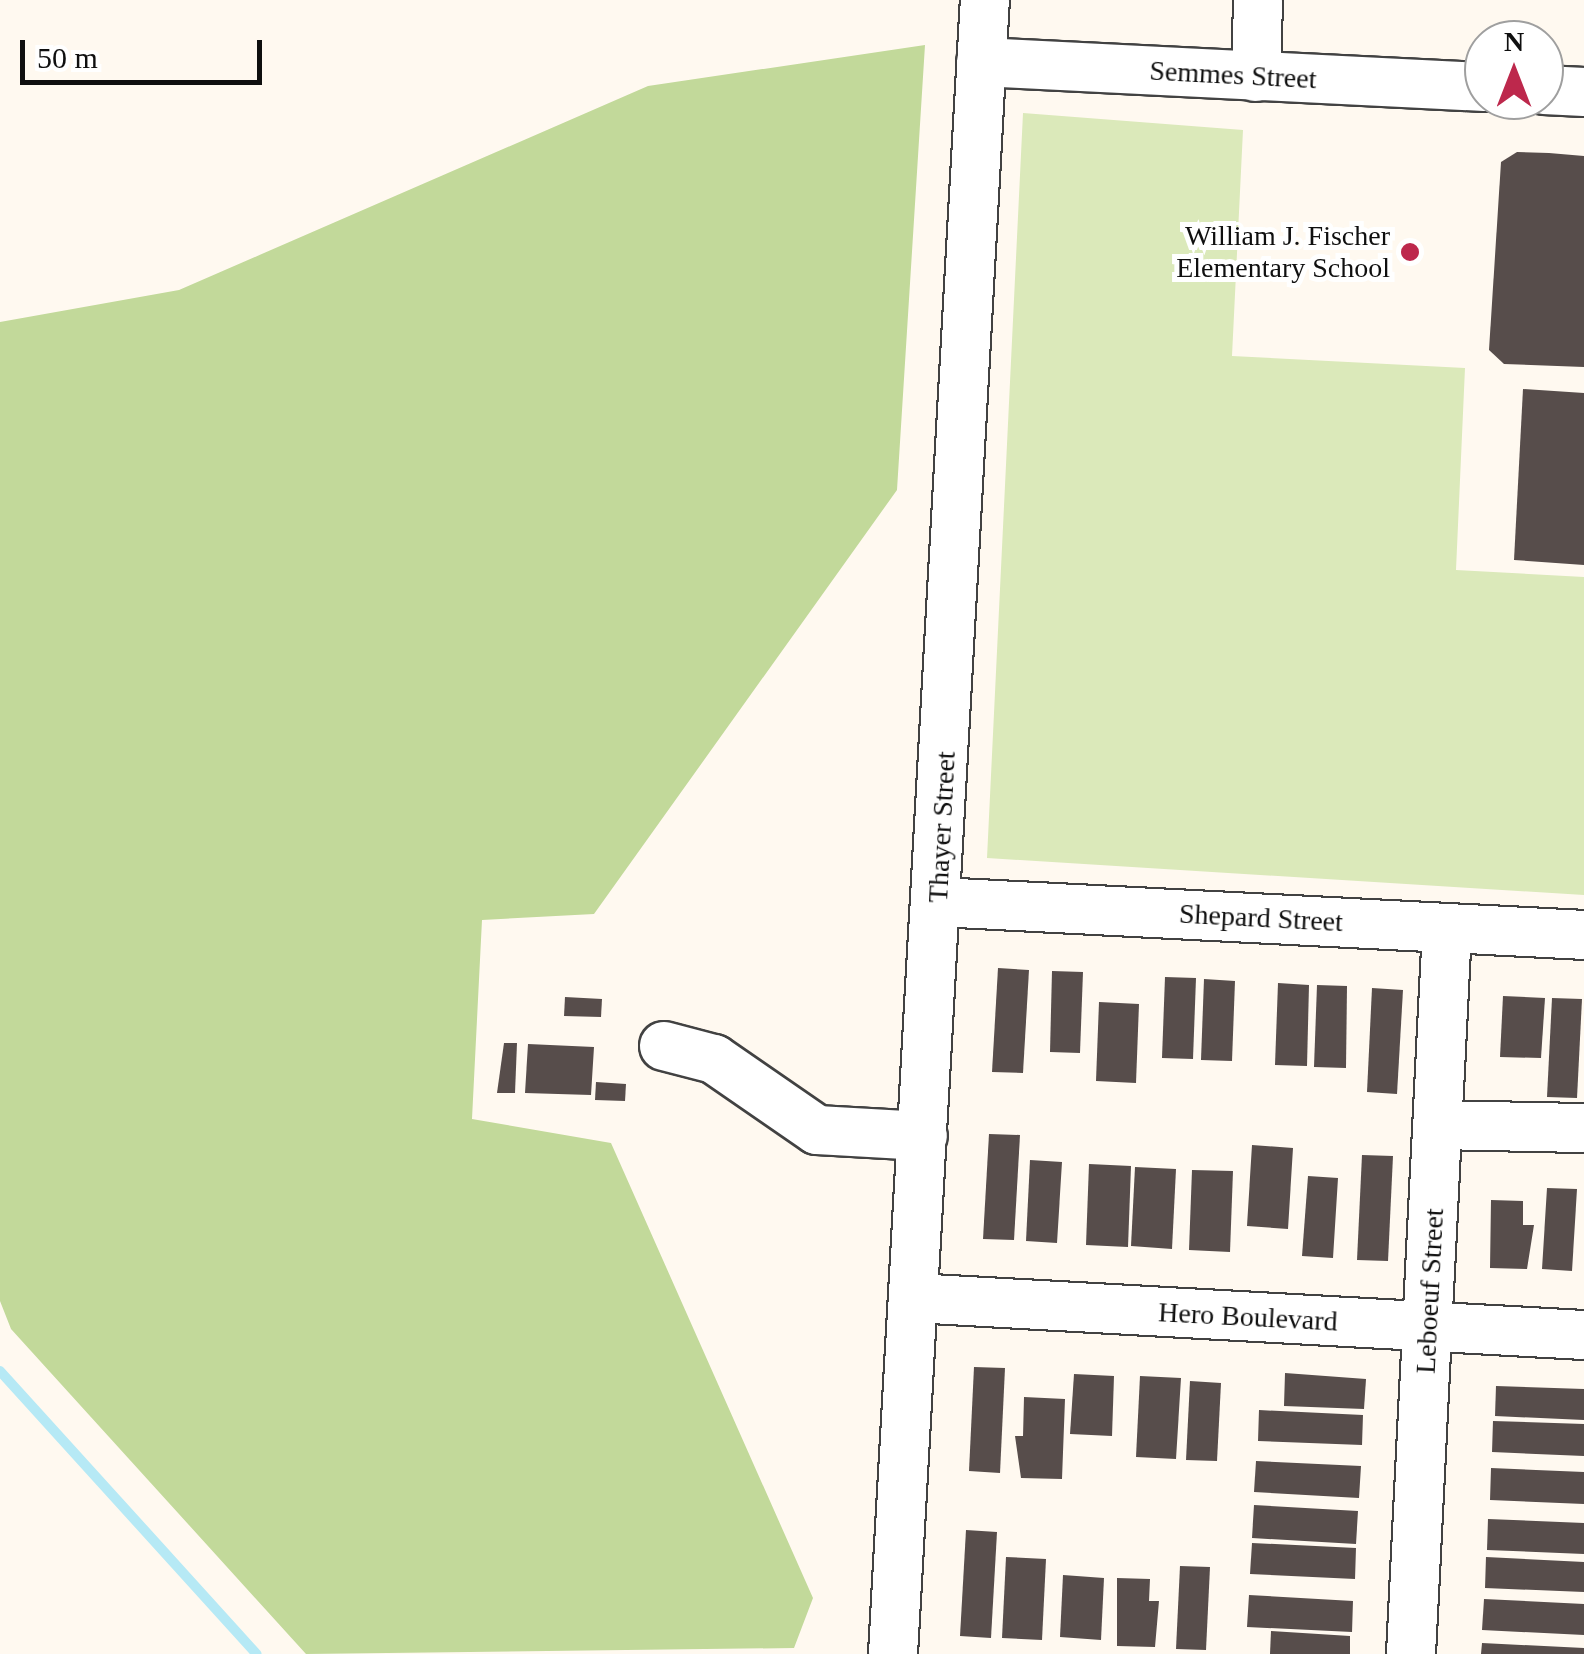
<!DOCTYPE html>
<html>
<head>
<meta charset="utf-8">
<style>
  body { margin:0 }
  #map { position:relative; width:1584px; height:1654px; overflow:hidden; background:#fff9f0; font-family:"Times New Roman",serif }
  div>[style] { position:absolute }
  .green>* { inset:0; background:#dbe9ba }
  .forest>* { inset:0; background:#c2d99a }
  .stream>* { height:10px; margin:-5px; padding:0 5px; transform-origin:5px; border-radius:5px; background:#b6e9f5 }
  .building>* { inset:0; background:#574d4b }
  .roads { filter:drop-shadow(2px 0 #424242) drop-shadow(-2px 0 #424242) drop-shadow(0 2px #424242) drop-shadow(0 -2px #424242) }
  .minor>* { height:48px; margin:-24px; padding:0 24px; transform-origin:24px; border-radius:24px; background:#fff }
  .dots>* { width:28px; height:28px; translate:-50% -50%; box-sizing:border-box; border:5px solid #fff; border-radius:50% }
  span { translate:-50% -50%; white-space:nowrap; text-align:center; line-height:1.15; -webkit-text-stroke:10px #fff; paint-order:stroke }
  .street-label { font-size:28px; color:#0f0f0f }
  .poi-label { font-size:28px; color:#0f0f0f }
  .right { translate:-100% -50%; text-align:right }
  .north { position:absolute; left:1464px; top:20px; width:100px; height:100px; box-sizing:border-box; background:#fff; border:2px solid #9f9f9f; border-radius:50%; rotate:0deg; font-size:28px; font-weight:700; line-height:40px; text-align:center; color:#0f0f0f }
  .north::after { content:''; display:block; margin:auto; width:35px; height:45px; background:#bd284c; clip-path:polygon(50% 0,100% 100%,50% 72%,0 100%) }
  .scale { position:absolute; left:20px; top:40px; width:242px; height:45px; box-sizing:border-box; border:5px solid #0f0f0f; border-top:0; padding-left:12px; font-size:30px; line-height:35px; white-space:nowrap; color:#0f0f0f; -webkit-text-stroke:8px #fff; paint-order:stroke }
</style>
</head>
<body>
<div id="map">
  <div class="green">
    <i style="clip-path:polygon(1023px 113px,1243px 130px,1232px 356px,1465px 368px,1456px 570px,1584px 577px,1584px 895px,987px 858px)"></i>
  </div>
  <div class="forest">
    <i style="clip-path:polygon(925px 45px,897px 490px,594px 914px,482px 920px,472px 1119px,611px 1143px,813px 1598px,794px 1648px,306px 1654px,11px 1329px,0 1301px,0 322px,179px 290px,648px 86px)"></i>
  </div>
  <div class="stream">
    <i style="left:0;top:1371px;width:382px;rotate:47.8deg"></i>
  </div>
  <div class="building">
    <i style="clip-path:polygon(1549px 153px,1584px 156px,1584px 367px,1504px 364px,1489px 350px,1501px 162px,1517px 152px)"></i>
    <i style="clip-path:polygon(1523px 389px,1584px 393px,1584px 565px,1514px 560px)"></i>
    <i style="clip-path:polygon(998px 968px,1029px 970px,1023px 1073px,992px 1072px)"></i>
    <i style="clip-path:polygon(1052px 971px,1083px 972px,1080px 1053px,1050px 1052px)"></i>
    <i style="clip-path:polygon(1165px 977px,1196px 978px,1193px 1059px,1162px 1058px)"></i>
    <i style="clip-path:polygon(1204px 979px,1235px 981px,1232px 1061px,1201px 1060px)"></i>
    <i style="clip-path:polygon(1278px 983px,1309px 985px,1307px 1066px,1275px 1065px)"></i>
    <i style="clip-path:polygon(1317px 985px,1347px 986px,1346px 1068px,1314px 1067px)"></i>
    <i style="clip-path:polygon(1372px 988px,1403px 990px,1397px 1094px,1367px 1092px)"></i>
    <i style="clip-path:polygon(1503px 996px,1545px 998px,1541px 1058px,1500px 1057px)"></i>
    <i style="clip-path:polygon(565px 997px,602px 999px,601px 1017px,564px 1016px)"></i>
    <i style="clip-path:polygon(1552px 998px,1582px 999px,1577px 1098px,1547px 1097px)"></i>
    <i style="clip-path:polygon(1099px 1002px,1139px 1004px,1136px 1083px,1096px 1081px)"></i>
    <i style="clip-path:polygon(504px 1043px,517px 1043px,515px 1093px,497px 1093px)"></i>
    <i style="clip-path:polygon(528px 1044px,594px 1047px,591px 1095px,525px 1093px)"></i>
    <i style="clip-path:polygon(596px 1082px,626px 1084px,625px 1101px,595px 1100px)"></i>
    <i style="clip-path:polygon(989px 1134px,1020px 1135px,1014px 1240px,983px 1239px)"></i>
    <i style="clip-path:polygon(1252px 1145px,1293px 1148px,1288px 1229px,1247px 1226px)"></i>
    <i style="clip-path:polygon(1362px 1155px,1393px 1156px,1388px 1261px,1357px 1260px)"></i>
    <i style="clip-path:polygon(1030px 1160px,1062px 1162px,1057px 1243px,1026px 1241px)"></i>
    <i style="clip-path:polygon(1089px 1164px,1131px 1166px,1128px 1247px,1086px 1245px)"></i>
    <i style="clip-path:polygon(1135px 1167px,1176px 1169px,1172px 1249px,1131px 1246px)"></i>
    <i style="clip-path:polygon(1192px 1170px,1233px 1171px,1230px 1252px,1189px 1250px)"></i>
    <i style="clip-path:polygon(1308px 1176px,1338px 1178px,1333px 1258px,1302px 1256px)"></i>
    <i style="clip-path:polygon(1547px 1188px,1577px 1189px,1572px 1271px,1542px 1269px)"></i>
    <i style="clip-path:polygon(1491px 1200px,1523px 1201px,1523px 1225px,1534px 1225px,1527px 1269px,1490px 1268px)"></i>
    <i style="clip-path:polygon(974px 1367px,1005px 1368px,1000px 1473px,969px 1471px)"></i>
    <i style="clip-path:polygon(1285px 1373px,1366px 1379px,1364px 1409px,1284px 1406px)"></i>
    <i style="clip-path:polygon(1074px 1374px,1114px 1376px,1112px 1436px,1070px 1434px)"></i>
    <i style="clip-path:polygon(1140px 1376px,1181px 1378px,1176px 1459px,1136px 1457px)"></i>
    <i style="clip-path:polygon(1190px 1381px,1221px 1383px,1217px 1461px,1186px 1460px)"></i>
    <i style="clip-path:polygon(1496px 1386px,1584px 1389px,1584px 1420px,1495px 1416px)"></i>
    <i style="clip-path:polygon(1024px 1397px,1065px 1399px,1062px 1479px,1021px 1478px,1015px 1436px,1023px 1436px)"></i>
    <i style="clip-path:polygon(1259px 1410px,1363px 1415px,1362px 1445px,1258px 1441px)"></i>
    <i style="clip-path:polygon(1493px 1421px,1584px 1424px,1584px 1456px,1492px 1452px)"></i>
    <i style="clip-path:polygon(1256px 1461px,1361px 1466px,1359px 1498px,1254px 1492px)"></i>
    <i style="clip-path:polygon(1491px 1468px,1584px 1472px,1584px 1504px,1490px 1500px)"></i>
    <i style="clip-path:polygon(1254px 1505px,1358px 1511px,1356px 1544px,1252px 1538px)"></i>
    <i style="clip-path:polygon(1488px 1519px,1584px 1523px,1584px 1554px,1487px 1550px)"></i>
    <i style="clip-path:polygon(966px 1530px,997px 1532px,991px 1638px,960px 1636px)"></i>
    <i style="clip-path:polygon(1252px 1543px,1356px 1548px,1355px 1579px,1250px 1574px)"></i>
    <i style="clip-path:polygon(1006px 1557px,1046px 1559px,1042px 1640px,1002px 1638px)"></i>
    <i style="clip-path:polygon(1486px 1557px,1584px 1562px,1584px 1592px,1485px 1588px)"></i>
    <i style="clip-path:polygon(1180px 1566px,1210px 1567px,1206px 1650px,1176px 1649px)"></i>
    <i style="clip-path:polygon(1063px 1575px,1104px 1578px,1101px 1640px,1060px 1637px)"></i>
    <i style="clip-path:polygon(1117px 1578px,1150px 1579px,1149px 1601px,1159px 1601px,1155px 1647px,1117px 1646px)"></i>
    <i style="clip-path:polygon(1249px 1595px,1353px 1601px,1352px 1632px,1247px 1627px)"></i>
    <i style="clip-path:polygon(1484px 1599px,1584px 1604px,1584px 1635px,1482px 1630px)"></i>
    <i style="clip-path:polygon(1271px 1631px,1350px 1636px,1350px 1654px,1270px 1654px)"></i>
    <i style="clip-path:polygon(1482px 1643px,1584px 1648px,1584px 1654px,1481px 1654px)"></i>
  </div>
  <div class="roads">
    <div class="minor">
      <i style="left:981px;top:62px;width:504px;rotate:2.85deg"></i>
      <i style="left:1256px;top:77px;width:77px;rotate:-88.5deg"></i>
      <i style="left:1544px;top:90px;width:40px;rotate:2.9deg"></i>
      <i style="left:938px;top:902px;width:647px;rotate:2.92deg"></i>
      <i style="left:664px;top:1046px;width:52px;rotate:14.6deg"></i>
      <i style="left:714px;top:1059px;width:125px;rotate:34.6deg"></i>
      <i style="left:817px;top:1130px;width:106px;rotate:3.2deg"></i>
      <i style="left:1438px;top:1125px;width:146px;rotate:1.2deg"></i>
      <i style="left:913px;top:1298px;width:672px;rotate:3.16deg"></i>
      <i style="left:893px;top:1654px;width:1657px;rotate:-86.82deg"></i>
      <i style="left:1411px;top:1654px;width:727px;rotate:-87.16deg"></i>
    </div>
  </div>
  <div class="dots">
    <i style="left:1410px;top:252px;background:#bd284c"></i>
  </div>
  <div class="street-label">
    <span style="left:1233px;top:75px;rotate:3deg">Semmes Street</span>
    <span style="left:942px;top:827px;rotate:-87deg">Thayer Street</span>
    <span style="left:1261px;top:918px;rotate:3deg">Shepard Street</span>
    <span style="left:1430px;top:1291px;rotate:-87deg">Leboeuf Street</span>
    <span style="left:1248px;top:1317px;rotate:3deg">Hero Boulevard</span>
  </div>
  <div class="poi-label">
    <span class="right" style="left:1390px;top:252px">William J. Fischer<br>Elementary School</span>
  </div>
  <div class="north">N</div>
  <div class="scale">50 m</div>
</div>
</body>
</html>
